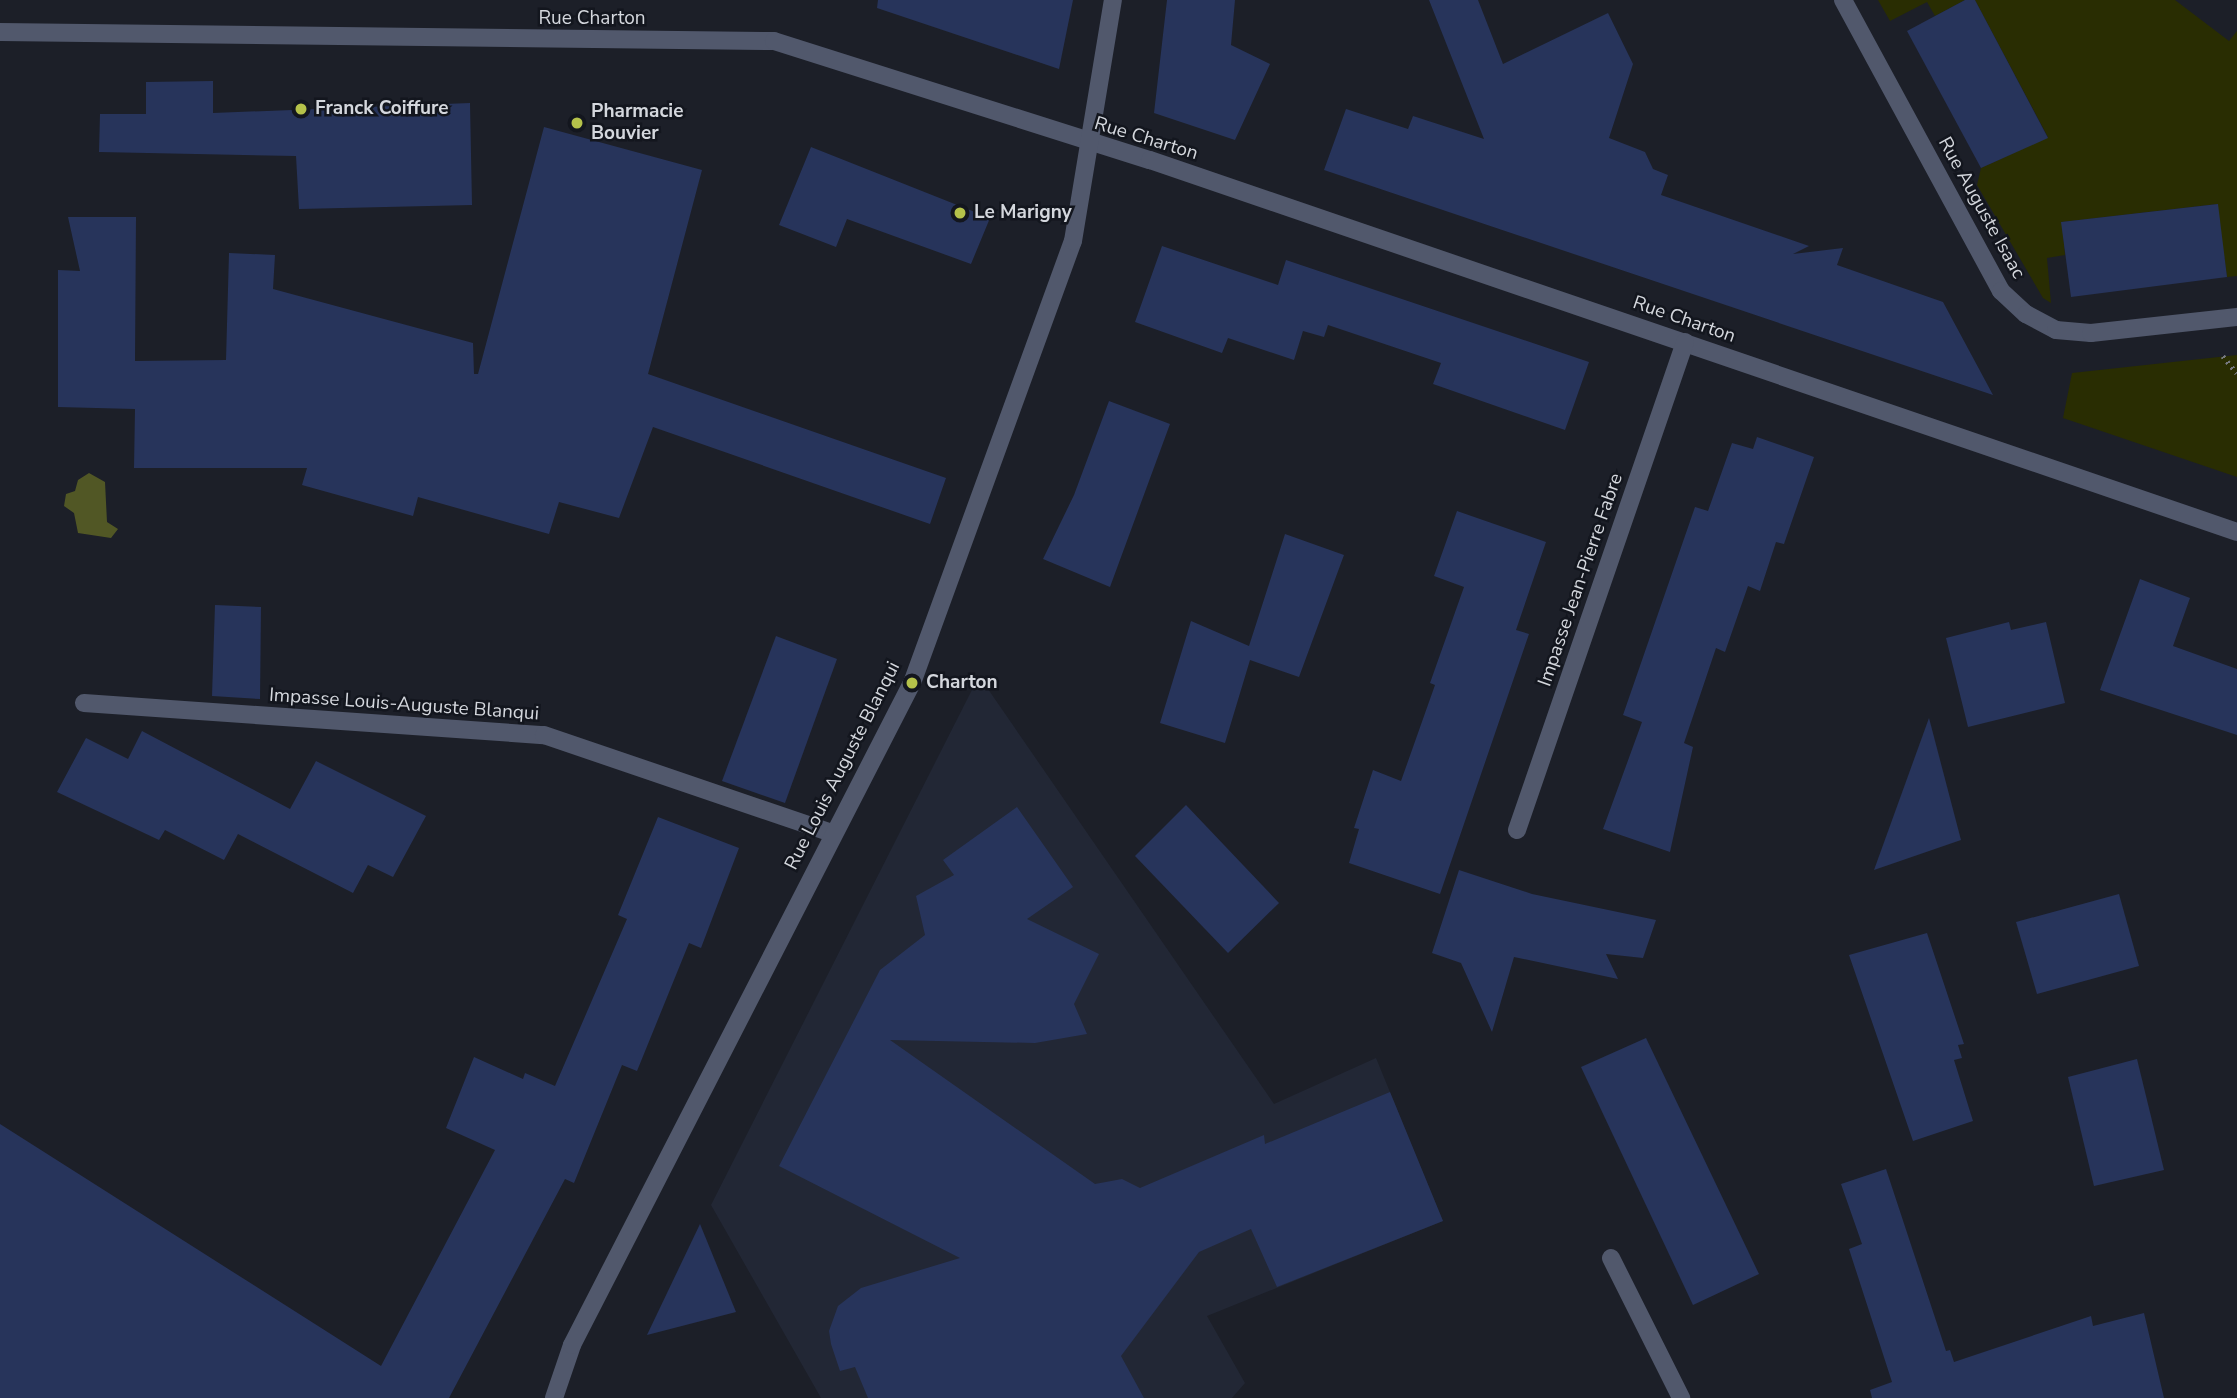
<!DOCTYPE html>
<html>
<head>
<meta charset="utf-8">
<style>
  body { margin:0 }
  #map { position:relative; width:2237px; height:1398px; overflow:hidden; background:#1c1f28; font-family:"Nunito Sans",sans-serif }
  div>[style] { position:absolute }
  .built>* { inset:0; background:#222735 }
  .green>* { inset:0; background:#292d02 }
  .water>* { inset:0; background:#515725 }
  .building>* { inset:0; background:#27345b }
  .path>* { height:4.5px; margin-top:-2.25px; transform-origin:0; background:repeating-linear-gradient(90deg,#75787f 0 2px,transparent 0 7px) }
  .lane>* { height:18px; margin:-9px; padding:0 9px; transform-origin:9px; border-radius:9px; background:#51586c }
  .street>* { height:18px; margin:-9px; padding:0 9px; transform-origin:9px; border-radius:9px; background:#51586c }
  .dots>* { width:19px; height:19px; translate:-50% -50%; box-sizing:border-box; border:4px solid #13161e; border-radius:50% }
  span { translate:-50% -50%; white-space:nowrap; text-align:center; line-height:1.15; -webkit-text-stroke:5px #13161e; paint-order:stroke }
  .street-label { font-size:19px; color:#d4d7dd }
  .poi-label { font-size:19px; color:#d4d7dd; font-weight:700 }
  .left { translate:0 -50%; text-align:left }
</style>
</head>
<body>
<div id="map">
  <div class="built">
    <i style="clip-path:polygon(979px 676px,1274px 1104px,1376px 1058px,1443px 1221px,1207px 1316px,1245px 1383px,1232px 1398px,821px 1398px,711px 1205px)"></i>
  </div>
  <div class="green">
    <i style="clip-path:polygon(1878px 0,1965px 0,1935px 16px,1927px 2px,1890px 21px)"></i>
    <i style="clip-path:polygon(1975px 0,2175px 0,2229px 41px,2237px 31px,2237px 276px,2227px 277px,2217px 204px,2062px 222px,2065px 255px,2047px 258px,2051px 303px,2043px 298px,1977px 185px,1981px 168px,2048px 137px)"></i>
    <i style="clip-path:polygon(2237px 355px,2237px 477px,2063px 418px,2072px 373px)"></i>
  </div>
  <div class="water">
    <i style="clip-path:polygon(89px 473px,105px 482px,107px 522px,118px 529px,111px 538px,78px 533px,74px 513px,64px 506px,66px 494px,75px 491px,78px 480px)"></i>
  </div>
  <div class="building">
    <i style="clip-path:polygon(878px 0,1073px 0,1059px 69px,877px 8px)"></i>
    <i style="clip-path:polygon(1167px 0,1235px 0,1231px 45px,1270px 64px,1235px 140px,1154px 113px)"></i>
    <i style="clip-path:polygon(1429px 0,1478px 0,1503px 64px,1608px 13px,1633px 64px,1609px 138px,1645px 152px,1653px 169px,1668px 175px,1661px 195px,1809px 246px,1793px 254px,1843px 248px,1837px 265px,1943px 302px,1993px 395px,1324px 170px,1346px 109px,1408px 129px,1413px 116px,1484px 139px)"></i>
    <i style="clip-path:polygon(1965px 0,1975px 0,2048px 138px,1981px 168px,1907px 31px)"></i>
    <i style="clip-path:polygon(213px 81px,213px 113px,470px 103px,472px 205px,299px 209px,296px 156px,99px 152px,100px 114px,146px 114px,146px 82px)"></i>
    <i style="clip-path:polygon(544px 127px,702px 170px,648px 374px,946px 478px,930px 524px,653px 427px,619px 518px,559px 502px,549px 534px,418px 497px,413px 516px,302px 485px,307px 468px,134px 468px,135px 409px,58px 407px,58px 270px,80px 271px,68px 217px,136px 217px,135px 361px,226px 360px,229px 253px,275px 255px,273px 289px,473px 343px,474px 374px,478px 374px)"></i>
    <i style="clip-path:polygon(811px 147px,990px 218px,971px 264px,847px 219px,836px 247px,779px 225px)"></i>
    <i style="clip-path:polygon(2218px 204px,2227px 277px,2071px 297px,2061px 222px)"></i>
    <i style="clip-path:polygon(1162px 246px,1278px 285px,1286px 260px,1589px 362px,1565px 430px,1433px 384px,1441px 363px,1328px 325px,1324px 337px,1303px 331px,1294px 360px,1228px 338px,1222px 353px,1135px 322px)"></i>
    <i style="clip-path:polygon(1109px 401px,1170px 424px,1110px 587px,1043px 559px,1074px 495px)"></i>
    <i style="clip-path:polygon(1757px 437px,1814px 457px,1784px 544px,1776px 542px,1760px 591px,1748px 586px,1725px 652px,1716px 648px,1684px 743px,1693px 747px,1670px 852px,1603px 829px,1642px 722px,1623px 715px,1695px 507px,1708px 511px,1732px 443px,1753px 449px)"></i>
    <i style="clip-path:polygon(1457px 511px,1546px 542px,1516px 630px,1529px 634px,1440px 894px,1349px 863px,1359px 829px,1354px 828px,1373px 770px,1401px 781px,1435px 685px,1430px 683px,1464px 587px,1434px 576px)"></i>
    <i style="clip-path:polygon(1285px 534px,1344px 555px,1299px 677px,1250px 660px,1225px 743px,1160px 723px,1191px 621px,1249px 646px)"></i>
    <i style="clip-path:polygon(2140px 579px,2190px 598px,2173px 646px,2237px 669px,2237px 735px,2100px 690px)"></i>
    <i style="clip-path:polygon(215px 605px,261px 607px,260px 699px,212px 696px)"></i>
    <i style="clip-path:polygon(2009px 622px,2011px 630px,2046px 622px,2065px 703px,1968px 727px,1946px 638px)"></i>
    <i style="clip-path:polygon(776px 636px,837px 659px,785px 803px,722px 781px)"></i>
    <i style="clip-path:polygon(1929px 718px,1961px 840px,1874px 870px)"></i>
    <i style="clip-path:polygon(142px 731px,290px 809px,316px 761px,426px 816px,393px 877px,368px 865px,353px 893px,238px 834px,224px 860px,165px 830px,159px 840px,57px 792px,86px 738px,128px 759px)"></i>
    <i style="clip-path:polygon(1186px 805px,1279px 903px,1228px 953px,1135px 856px)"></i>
    <i style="clip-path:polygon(1017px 807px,1073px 887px,1027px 919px,1099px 954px,1074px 1004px,1087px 1034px,1035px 1043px,890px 1040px,1095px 1184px,1122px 1179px,1140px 1188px,1264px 1135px,1265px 1144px,1390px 1092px,1443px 1221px,1277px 1287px,1251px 1229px,1199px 1252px,1121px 1356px,1144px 1398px,868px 1398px,855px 1367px,840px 1371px,831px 1344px,829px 1331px,838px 1306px,861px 1288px,960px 1258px,779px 1166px,880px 970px,925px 935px,916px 896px,954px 875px,943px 860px)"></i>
    <i style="clip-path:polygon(658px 817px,739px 848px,701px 948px,689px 943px,637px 1071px,622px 1065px,574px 1183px,565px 1179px,449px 1398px,0 1398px,0 1124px,381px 1366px,495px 1150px,446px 1128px,474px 1057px,523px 1079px,525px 1073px,555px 1086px,627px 919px,618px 915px)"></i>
    <i style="clip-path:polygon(1459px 870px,1532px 894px,1656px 920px,1643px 958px,1606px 954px,1618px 979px,1514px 957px,1492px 1032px,1461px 963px,1432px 953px)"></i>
    <i style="clip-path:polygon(2119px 894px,2139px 966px,2037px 994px,2016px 922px)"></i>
    <i style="clip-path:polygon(1927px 933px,1964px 1044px,1958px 1045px,1962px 1058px,1954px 1060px,1973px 1121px,1913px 1141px,1849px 955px)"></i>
    <i style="clip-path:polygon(1646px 1038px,1759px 1274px,1693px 1305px,1581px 1067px)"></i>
    <i style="clip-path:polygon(2137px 1059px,2164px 1170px,2094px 1186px,2068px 1077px)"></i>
    <i style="clip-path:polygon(1886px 1169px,1946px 1351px,1950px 1350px,1954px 1362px,2091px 1316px,2093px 1326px,2144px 1313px,2164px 1398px,1872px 1398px,1870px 1390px,1892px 1382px,1849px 1249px,1862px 1244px,1841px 1184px)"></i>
    <i style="clip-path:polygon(700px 1224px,736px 1312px,647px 1335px)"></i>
  </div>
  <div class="path">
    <i style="left:2223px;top:356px;width:22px;rotate:51deg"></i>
  </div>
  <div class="lane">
    <i style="left:84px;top:703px;width:461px;rotate:4deg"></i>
    <i style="left:544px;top:735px;width:304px;rotate:18.8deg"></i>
    <i style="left:1611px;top:1258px;width:157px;rotate:63.4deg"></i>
  </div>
  <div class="street">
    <i style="left:1843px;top:0;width:331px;rotate:61.5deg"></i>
    <i style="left:2001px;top:291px;width:34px;rotate:43deg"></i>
    <i style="left:2026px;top:314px;width:34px;rotate:28deg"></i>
    <i style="left:2056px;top:330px;width:35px;rotate:5deg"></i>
    <i style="left:2091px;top:333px;width:147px;rotate:-6.3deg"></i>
    <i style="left:0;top:32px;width:774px;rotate:0.67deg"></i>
    <i style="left:774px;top:41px;width:394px;rotate:17.6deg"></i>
    <i style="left:1150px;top:160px;width:1149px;rotate:18.89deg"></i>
    <i style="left:1517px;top:830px;width:516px;rotate:-71deg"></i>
    <i style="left:554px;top:1398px;width:56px;rotate:-71.2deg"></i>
    <i style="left:572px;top:1345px;width:744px;rotate:-62.82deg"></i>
    <i style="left:912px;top:683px;width:470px;rotate:-70deg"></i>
    <i style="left:1073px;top:241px;width:244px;rotate:-80.6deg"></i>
  </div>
  <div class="dots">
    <i style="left:301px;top:109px;background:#b5c24a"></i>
    <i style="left:577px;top:123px;background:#b5c24a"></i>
    <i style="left:960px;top:213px;background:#b5c24a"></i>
    <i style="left:912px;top:683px;background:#b5c24a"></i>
  </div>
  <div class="street-label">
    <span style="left:592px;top:19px">Rue Charton</span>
    <span style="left:1146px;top:139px;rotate:17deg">Rue Charton</span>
    <span style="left:1981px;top:208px;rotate:61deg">Rue Auguste Isaac</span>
    <span style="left:1684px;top:320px;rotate:19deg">Rue Charton</span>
    <span style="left:1581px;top:580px;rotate:-71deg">Impasse Jean-Pierre Fabre</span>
    <span style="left:404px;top:705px;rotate:4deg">Impasse Louis-Auguste Blanqui</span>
    <span style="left:843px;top:766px;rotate:-63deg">Rue Louis Auguste Blanqui</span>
  </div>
  <div class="poi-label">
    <span class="left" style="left:315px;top:109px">Franck Coiffure</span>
    <span class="left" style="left:591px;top:123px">Pharmacie<br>Bouvier</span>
    <span class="left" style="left:974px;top:213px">Le Marigny</span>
    <span class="left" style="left:926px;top:683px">Charton</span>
  </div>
</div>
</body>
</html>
